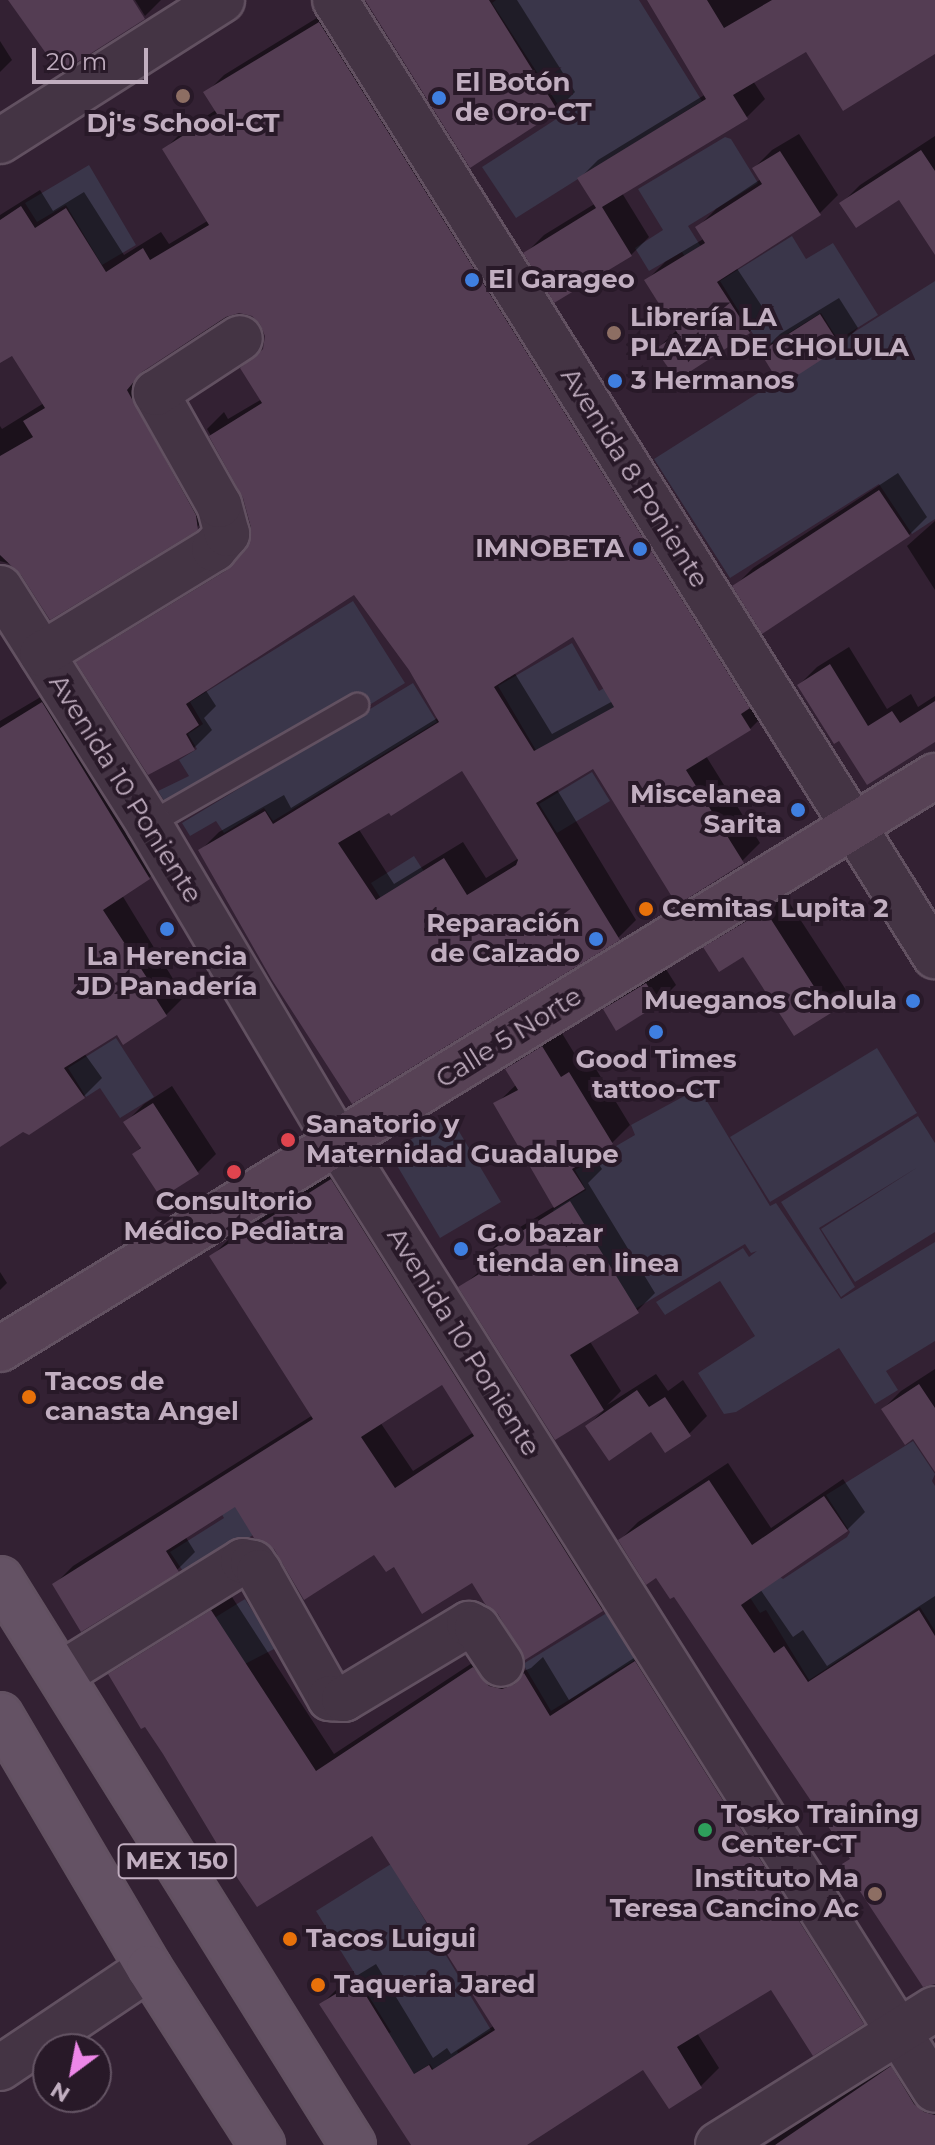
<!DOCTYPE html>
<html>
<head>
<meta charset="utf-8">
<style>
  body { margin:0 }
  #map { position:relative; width:935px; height:2145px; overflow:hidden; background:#332133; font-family:Montserrat,sans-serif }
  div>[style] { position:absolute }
  .green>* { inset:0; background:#3a364a }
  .shadow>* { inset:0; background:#0007 }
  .building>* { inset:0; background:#543d53 }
  .roads { filter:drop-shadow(2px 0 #625161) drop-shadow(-2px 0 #625161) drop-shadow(0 2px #625161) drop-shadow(0 -2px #625161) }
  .lane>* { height:22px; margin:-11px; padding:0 11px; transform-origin:11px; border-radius:11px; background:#443444 }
  .street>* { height:44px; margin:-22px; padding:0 22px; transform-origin:22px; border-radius:22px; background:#443444 }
  .secondary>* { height:44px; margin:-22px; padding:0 22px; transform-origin:22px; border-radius:22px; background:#574255 }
  .primary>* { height:44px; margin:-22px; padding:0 22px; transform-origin:22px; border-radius:22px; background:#645264 }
  .dots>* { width:22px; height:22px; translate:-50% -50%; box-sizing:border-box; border:4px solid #281928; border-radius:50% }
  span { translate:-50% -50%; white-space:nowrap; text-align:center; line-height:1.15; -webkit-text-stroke:8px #281928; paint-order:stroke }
  .shield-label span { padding:2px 6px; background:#281928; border:2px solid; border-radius:6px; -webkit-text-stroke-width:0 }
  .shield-label { font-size:24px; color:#c1aec0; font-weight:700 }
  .poi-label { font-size:26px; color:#c1aec0; font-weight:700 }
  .left { translate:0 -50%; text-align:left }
  .right { translate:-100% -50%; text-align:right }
  .street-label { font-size:26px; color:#c1aec0 }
  .north { position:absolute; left:32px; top:2033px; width:80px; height:80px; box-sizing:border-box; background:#281928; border:2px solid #655565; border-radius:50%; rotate:212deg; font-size:22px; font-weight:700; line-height:32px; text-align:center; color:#c1aec0 }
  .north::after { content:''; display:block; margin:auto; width:28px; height:36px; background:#ed87e8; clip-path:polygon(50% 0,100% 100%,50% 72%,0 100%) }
  .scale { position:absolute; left:32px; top:48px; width:116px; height:36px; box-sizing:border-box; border:4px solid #c1aec0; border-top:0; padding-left:10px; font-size:24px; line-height:28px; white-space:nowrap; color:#c1aec0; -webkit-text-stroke:6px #281928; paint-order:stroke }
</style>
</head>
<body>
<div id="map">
  <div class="green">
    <i style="clip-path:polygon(496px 0,639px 0,702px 101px,516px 218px,482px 167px,564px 114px,492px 3px)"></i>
    <i style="clip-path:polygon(725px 137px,731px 139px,758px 183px,688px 226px,720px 277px,700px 281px,682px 252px,649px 271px,635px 248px,663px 230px,638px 189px)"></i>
    <i style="clip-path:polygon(89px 165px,136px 245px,102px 265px,66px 205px,37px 222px,25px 203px)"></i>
    <i style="clip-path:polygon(792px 236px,806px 259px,833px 243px,878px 315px,838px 340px,821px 313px,758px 352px,750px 338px,753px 334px,720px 281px)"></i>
    <i style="clip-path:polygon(935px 281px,935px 519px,912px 534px,879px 484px,730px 578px,654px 459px)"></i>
    <i style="clip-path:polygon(353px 601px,405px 683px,178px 823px,158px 791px,189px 776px,179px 760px,197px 749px,188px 734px,203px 724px,190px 702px)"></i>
    <i style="clip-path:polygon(572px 643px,599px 691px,677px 646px,687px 665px,537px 752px,498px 686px)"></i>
    <i style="clip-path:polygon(413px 683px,437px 722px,273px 821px,264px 808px,224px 833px,216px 821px,190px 836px,182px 823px)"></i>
    <i style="clip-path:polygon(592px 772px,610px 801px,557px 833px,539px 804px)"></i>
    <i style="clip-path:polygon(414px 856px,430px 881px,424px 966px,371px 883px)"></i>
    <i style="clip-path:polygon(116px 1038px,154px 1097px,120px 1118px,100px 1088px,86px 1097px,68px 1068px)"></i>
    <i style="clip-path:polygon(877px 1048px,917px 1113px,770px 1202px,730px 1137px)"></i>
    <i style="clip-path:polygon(699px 1088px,770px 1206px,776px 1203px,841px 1299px,935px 1242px,935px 1341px,886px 1371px,898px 1390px,875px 1404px,839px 1348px,736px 1412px,724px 1414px,698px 1373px,755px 1336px,720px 1281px,665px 1315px,656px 1302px,743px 1248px,749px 1257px,757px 1251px,751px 1253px,745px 1244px,635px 1309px,570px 1238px,553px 1210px,586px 1190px,575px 1170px,635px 1135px,631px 1125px)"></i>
    <i style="clip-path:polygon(918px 1116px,935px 1143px,935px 1232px,855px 1282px,821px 1229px,918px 1167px,819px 1228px,855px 1287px,841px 1297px,781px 1202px)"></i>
    <i style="clip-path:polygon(443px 1121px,450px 1132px,457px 1128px,501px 1202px,440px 1238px,389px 1152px)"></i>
    <i style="clip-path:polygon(913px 1441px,935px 1474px,932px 1481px,935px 1486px,935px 1631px,920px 1607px,809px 1680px,766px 1610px,760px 1613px,749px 1596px,779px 1576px,783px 1579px,847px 1537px,850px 1532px,826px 1495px)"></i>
    <i style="clip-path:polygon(222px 1479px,256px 1533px,187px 1577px,170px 1552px,224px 1518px,206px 1489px)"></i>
    <i style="clip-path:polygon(245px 1599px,276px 1648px,241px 1666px,211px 1620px)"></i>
    <i style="clip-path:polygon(615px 1608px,643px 1655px,551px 1711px,523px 1664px)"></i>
    <i style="clip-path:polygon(391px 1864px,491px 2030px,457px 2051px,480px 2089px,441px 2082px,430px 2064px,380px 2095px,371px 2045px,391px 2032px,316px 1911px)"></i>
  </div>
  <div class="shadow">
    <i style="clip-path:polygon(135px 0,161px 0,145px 16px)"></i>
    <i style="clip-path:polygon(367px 0,517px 0,575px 92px,557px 110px)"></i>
    <i style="clip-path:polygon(648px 0,935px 0,935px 51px,806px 49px,753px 81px,765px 99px,747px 117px,622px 193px,649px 237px,631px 255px,526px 253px,544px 235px,596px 203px,580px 178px,598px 160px,706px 94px)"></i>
    <i style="clip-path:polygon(evenodd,338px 5px,768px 711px,750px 729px,706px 756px,760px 843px,742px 861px,594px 767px,556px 788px,636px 920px,618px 938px,353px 1101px,201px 850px,219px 832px,284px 795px,291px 808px,439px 717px,411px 669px,355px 593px,205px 689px,216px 706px,204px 718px,212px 730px,194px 748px,79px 663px,97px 645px,240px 557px,253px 541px,243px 492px,207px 429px,224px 412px,228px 419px,262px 399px,243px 368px,265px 347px,267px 336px,263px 324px,253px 314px,237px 311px,144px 370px,213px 496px,215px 510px,196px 528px,50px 617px,14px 565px,0 561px,0 426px,2px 429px,44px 403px,13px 353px,0 361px,0 215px,40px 190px,53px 211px,84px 192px,124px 255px,161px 232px,169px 244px,209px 220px,165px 149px,183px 131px,216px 110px,206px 93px,224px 75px,338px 5px,574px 634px,613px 701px,552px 734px,514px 672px,574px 634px,338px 5px,462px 768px,519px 858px,486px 878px,463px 842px,394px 884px,358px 828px,462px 768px)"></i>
    <i style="clip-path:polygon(0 41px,12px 60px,0 72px)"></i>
    <i style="clip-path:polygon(799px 134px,838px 195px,820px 213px,736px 267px,767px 314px,749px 332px,657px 349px,677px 330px,647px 280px,665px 262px,705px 238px,698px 227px,716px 209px,761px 179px,754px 168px,772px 150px)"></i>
    <i style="clip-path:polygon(935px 136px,935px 251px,900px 197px,842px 203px,860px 185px)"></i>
    <i style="clip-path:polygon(839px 298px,858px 328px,840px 346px,781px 383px,762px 352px,780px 334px)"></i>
    <i style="clip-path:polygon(898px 473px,927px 517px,909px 535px,735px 586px,753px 568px)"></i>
    <i style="clip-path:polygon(935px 521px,935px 590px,907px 546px)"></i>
    <i style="clip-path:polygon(849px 647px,887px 709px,911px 694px,918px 707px,935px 696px,935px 741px,839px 738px,799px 685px,817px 667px)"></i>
    <i style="clip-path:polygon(61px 685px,167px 860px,149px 878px,122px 895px,184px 997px,166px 1015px,117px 1032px,84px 1053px,102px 1078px,84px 1096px,0 1144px,0 721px)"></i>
    <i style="clip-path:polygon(783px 893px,848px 993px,830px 1011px,795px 1034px,744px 954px,706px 948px,724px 930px)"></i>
    <i style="clip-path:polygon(664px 966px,676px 985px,658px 1003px,605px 1009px,623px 991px)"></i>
    <i style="clip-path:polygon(560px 1030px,579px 1061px,588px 1056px,630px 1125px,612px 1143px,592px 1154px,602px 1169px,588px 1183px,655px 1293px,637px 1311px,589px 1340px,621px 1391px,607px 1405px,656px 1374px,668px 1391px,683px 1380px,707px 1416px,689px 1434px,587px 1426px,603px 1411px,461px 1287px,492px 1261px,487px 1254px,505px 1236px,555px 1206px,496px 1104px,517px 1084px,508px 1069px,526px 1051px)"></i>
    <i style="clip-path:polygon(172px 1086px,216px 1154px,198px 1172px,134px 1154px,142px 1146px,126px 1122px,144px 1104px)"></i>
    <i style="clip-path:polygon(evenodd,350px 1163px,620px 1591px,602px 1609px,526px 1657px,499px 1613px,473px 1580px,394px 1564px,375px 1552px,275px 1548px,236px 1504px,185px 1536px,195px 1552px,177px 1570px,55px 1584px,73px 1566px,313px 1415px,212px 1256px,230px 1238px,350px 1163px,442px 1382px,474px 1432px,413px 1471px,380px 1422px,442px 1382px)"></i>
    <i style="clip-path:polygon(0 1272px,7px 1283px,0 1290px)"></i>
    <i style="clip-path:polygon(935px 1369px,935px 1468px,914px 1436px,883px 1409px,901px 1391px)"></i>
    <i style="clip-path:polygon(728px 1463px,771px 1528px,843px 1479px,865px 1512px,847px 1530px,760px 1589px,793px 1637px,803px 1630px,827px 1666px,935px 1596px,935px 1977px,675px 1594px,620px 1540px,638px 1522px)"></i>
    <i style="clip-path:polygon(230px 1594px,334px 1754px,492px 1650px,507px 1668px,521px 1672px,531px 1668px,543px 1657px,569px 1700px,654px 1645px,881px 2004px,863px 2022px,771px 1987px,697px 2033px,719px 2068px,701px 2086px,669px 2106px,644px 2067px,525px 2145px,413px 2145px,322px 2004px,340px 1986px,376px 1964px,433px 2058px,447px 2048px,451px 2054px,495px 2025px,372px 1833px,146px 1724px,111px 1674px,129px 1656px)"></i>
    <i style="clip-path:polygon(912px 2047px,935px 2082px,935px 2145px,766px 2145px)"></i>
  </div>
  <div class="building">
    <i style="clip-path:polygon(8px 0,133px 0,145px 19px,60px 73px)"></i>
    <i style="clip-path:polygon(365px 0,489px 0,558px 111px,470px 168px)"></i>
    <i style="clip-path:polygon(647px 0,707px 0,724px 28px,772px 0,935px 0,935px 54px,843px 111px,806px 52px,733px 95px,748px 119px,602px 207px,632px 256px,554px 303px,523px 253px,596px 208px,577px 178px,706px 99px)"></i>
    <i style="clip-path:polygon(evenodd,319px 22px,750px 708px,741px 714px,751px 730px,686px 770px,744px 863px,677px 905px,593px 769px,536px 803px,620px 940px,352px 1104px,272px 980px,198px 850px,265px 811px,273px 824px,439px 722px,409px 670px,354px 595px,186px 704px,199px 725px,186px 734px,195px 750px,148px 775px,76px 662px,227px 570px,246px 550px,251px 528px,243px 498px,205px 429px,209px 436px,262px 403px,240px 368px,263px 349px,265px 336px,260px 324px,252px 316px,239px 313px,226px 317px,142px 372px,127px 390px,196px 515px,198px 530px,50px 620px,21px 575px,0 555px,0 456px,33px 437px,23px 421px,45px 408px,12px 356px,0 363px,0 220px,21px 206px,35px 228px,66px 208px,106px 272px,143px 248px,150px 260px,209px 225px,162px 149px,217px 114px,203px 92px,319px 22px,573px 637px,614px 707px,534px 751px,494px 687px,573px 637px,319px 22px,462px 771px,518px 860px,516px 865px,467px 895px,444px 858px,376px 900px,338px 843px,389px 813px,391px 816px,462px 771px)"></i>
    <i style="clip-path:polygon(921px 150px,935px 171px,935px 255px,899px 200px,856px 228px,839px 203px)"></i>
    <i style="clip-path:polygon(780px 151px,821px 215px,717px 282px,750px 333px,677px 380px,655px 349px,678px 334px,644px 280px,705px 243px,695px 227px,762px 184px,752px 168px)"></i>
    <i style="clip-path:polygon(820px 314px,841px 347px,781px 386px,760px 352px)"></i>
    <i style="clip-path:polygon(879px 490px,910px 536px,762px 634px,732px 586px)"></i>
    <i style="clip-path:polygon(830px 664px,868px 726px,892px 711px,900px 723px,935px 701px,935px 742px,867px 785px,839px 741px,834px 744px,797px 685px)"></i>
    <i style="clip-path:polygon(42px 702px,150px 879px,103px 910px,149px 981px,146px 983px,167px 1016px,123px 1045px,117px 1035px,64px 1068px,85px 1098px,29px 1135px,23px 1132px,0 1147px,0 728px)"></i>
    <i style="clip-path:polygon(765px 910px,831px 1013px,794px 1036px,743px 957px,719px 972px,703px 947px)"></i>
    <i style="clip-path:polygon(646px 983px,659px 1004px,616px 1031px,603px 1009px)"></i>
    <i style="clip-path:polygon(542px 1046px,561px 1077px,569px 1072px,613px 1144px,572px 1169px,585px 1189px,554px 1208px,493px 1103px,518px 1090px,505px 1069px)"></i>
    <i style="clip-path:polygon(153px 1103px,199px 1174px,161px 1198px,132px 1154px,141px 1148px,123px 1122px)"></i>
    <i style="clip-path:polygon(evenodd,331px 1179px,603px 1611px,525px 1660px,498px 1614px,485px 1604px,472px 1583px,422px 1614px,394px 1567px,386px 1572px,374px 1555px,304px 1600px,274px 1549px,254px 1538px,235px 1507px,166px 1551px,179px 1572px,81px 1632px,52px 1584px,313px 1419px,209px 1256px,331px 1179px,442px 1385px,474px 1436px,395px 1488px,361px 1437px,442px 1385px)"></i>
    <i style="clip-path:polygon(570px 1201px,639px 1313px,570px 1355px,604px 1410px,555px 1440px,458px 1287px,492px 1266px,485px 1254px)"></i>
    <i style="clip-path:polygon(919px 1384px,935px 1408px,935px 1472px,913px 1439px,905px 1445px,881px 1409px)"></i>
    <i style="clip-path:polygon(637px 1390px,649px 1407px,665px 1397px,691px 1436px,665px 1453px,651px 1432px,609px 1461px,585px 1426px)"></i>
    <i style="clip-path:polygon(709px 1480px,752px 1545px,824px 1496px,848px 1531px,741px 1605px,774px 1653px,784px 1646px,808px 1682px,919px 1610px,935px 1636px,935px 1984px,923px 1987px,842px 1864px,850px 1859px,674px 1597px,670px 1599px,656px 1578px,646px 1585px,618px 1540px)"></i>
    <i style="clip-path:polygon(211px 1610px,316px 1771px,473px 1667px,489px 1686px,502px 1689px,515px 1684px,524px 1673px,550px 1716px,635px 1661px,864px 2024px,813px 2056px,771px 1990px,677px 2047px,702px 2088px,669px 2109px,643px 2070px,527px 2145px,411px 2145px,319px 2004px,357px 1981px,414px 2074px,429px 2065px,432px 2070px,495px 2030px,372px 1836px,257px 1907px,238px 1879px,163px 1754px,145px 1727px,141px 1729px,108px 1674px)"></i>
    <i style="clip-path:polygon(891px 2066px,914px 2104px,924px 2112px,935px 2115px,935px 2145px,775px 2145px)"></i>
  </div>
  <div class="roads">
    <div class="lane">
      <i style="left:149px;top:824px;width:240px;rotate:-29.8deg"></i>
    </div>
    <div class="street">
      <i style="left:335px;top:0;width:1129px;rotate:57.89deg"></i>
      <i style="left:0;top:141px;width:263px;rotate:-32.4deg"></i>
      <i style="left:0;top:588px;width:279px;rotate:57.7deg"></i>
      <i style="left:149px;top:824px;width:371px;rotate:59.4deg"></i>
      <i style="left:338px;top:1143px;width:1119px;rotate:57.77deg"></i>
      <i style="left:42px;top:654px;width:202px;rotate:-31.4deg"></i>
      <i style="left:214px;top:549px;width:20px;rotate:-49deg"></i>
      <i style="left:227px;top:534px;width:30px;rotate:-105deg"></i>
      <i style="left:219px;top:505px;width:129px;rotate:-119.4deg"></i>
      <i style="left:156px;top:393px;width:100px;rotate:-33.2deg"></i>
      <i style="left:61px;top:1674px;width:214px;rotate:-31.8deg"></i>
      <i style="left:243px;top:1561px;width:10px;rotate:11deg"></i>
      <i style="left:253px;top:1563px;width:11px;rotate:56deg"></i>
      <i style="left:259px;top:1572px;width:145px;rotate:60.6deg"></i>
      <i style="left:330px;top:1698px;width:14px;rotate:4deg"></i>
      <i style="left:344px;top:1699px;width:146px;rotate:-31deg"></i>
      <i style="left:469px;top:1624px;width:9px;rotate:27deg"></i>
      <i style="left:477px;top:1628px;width:43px;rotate:56.3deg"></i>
      <i style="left:0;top:2068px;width:179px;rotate:-33.9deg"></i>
      <i style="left:718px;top:2145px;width:256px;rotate:-32.1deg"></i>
    </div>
    <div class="secondary">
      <i style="left:0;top:1349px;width:1097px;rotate:-31.5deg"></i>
    </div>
    <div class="primary">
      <i style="left:0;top:1579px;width:667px;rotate:58.05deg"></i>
      <i style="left:0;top:1715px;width:294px;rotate:59.5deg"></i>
      <i style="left:149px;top:1968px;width:210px;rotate:57.4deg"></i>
    </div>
  </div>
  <div class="dots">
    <i style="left:183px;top:96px;background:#8d6e63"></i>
    <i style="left:439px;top:98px;background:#3f7fe0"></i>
    <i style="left:472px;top:280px;background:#3f7fe0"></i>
    <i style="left:614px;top:333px;background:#8d6e63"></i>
    <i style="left:615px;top:381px;background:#3f7fe0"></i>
    <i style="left:640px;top:549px;background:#3f7fe0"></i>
    <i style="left:798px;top:810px;background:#3f7fe0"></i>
    <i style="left:646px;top:909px;background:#e8710a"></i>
    <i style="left:167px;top:929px;background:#3f7fe0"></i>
    <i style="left:596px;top:939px;background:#3f7fe0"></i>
    <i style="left:913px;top:1001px;background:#3f7fe0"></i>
    <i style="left:656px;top:1032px;background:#3f7fe0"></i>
    <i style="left:288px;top:1140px;background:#e0444e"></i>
    <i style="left:234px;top:1172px;background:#e0444e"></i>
    <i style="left:461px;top:1249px;background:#3f7fe0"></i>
    <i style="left:29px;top:1397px;background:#e8710a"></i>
    <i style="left:705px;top:1830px;background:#2e9e5b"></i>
    <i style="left:875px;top:1894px;background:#8d6e63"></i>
    <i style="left:290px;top:1939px;background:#e8710a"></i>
    <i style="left:318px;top:1985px;background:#e8710a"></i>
  </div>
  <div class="shield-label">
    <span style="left:177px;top:1861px">MEX 150</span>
  </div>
  <div class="poi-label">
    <span class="left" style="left:455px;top:98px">El Botón<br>de Oro-CT</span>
    <span style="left:183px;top:124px">Dj's School-CT</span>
    <span class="left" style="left:488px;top:280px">El Garageo</span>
    <span class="left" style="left:630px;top:333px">Librería LA<br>PLAZA DE CHOLULA</span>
    <span class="left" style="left:631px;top:381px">3 Hermanos</span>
    <span class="right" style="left:624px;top:549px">IMNOBETA</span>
    <span class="right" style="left:782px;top:810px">Miscelanea<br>Sarita</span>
    <span class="left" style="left:662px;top:909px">Cemitas Lupita 2</span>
    <span class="right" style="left:580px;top:939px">Reparación<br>de Calzado</span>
    <span style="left:167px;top:972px">La Herencia<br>JD Panadería</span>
    <span class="right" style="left:897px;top:1001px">Mueganos Cholula</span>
    <span style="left:656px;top:1075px">Good Times<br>tattoo-CT</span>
    <span class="left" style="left:306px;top:1140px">Sanatorio y<br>Maternidad Guadalupe</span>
    <span style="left:234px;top:1217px">Consultorio<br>Médico Pediatra</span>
    <span class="left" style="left:477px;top:1249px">G.o bazar<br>tienda en linea</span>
    <span class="left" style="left:45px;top:1397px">Tacos de<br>canasta Angel</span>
    <span class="left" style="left:721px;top:1830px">Tosko Training<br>Center-CT</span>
    <span class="right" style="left:859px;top:1894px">Instituto Ma<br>Teresa Cancino Ac</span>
    <span class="left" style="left:306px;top:1939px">Tacos Luigui</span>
    <span class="left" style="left:334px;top:1985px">Taqueria Jared</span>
  </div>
  <div class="street-label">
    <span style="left:634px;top:478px;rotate:58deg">Avenida 8 Poniente</span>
    <span style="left:125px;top:789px;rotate:58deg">Avenida 10 Poniente</span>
    <span style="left:509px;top:1038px;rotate:-32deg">Calle 5 Norte</span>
    <span style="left:463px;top:1342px;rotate:58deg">Avenida 10 Poniente</span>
  </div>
  <div class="north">N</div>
  <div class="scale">20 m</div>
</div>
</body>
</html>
